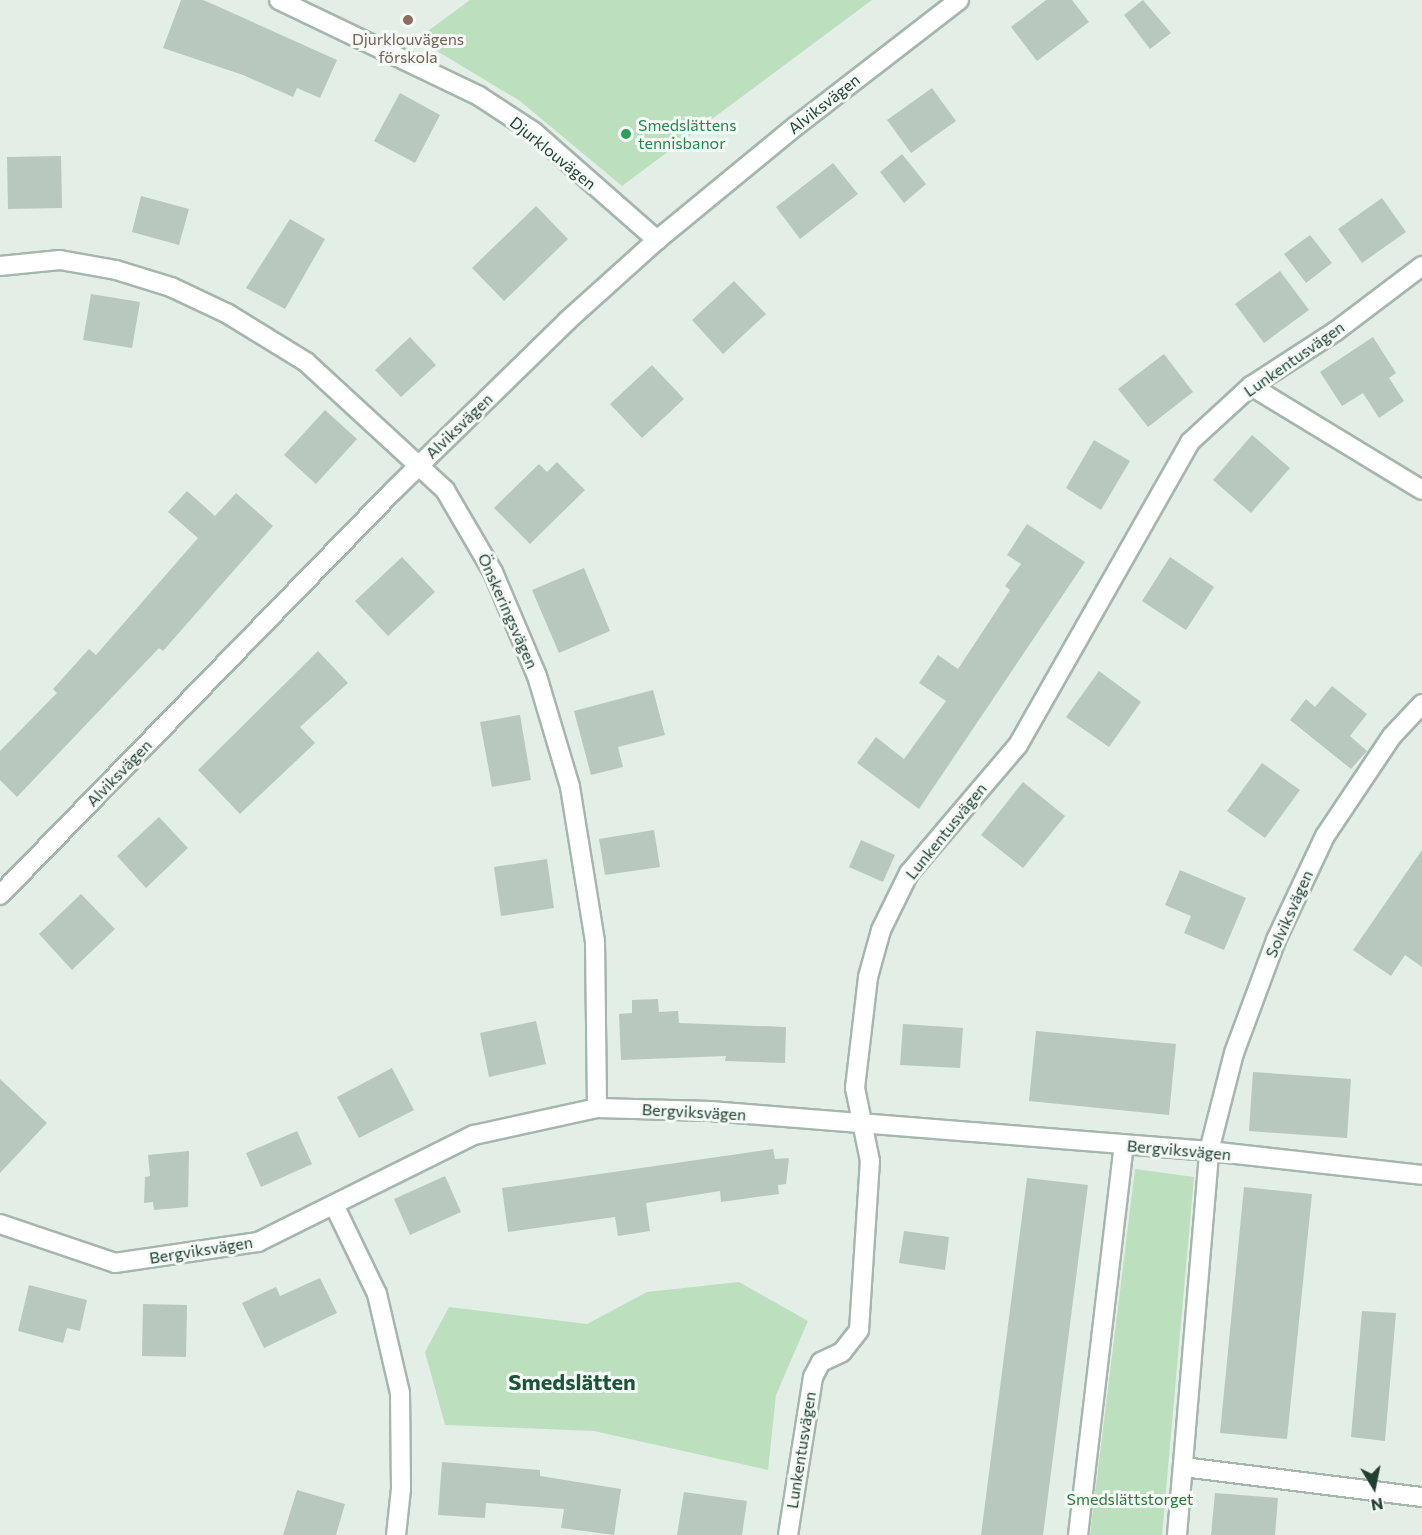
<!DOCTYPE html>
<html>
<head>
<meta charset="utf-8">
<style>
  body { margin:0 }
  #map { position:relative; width:1422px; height:1535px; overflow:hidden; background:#e3eee7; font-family:Commissioner,sans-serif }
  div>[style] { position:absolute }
  .green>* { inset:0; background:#bcdfbe }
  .building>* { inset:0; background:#b8c8bf }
  .roads { filter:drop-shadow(2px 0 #a5b6ad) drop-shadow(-2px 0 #a5b6ad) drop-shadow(0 2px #a5b6ad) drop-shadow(0 -2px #a5b6ad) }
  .street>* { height:18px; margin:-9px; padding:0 9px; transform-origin:9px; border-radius:9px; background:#fff }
  .secondary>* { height:18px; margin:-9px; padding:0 9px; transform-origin:9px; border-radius:9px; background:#fff }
  .dots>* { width:16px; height:16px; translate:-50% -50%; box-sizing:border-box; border:3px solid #f4faf6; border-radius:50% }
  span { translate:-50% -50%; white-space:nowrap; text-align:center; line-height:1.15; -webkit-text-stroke:6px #f4faf6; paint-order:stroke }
  .education-label { font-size:16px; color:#785e54 }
  .street-label { font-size:16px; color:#224031 }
  .leisure-label { font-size:16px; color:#27864d }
  .left { translate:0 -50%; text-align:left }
  .park-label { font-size:16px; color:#2b7838 }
  .district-label { font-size:22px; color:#1d533a; font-weight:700 }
  .north { position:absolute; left:1344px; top:1457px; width:60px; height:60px; -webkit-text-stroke:4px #f4faf6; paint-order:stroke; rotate:170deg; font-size:16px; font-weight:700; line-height:24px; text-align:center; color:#224031 }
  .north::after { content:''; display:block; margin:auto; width:21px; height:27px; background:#224031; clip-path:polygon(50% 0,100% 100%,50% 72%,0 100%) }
</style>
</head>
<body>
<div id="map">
  <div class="green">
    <i style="clip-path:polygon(470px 0,872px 0,622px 186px,520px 101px,417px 39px)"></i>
    <i style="clip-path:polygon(1135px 1169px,1194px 1177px,1162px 1535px,1090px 1535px)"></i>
    <i style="clip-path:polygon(739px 1282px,808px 1321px,776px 1395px,768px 1470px,594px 1431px,445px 1425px,425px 1352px,449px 1307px,587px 1324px,647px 1292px)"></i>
  </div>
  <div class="building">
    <i style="clip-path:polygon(181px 0,203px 0,217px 6px,337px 60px,320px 98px,297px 88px,293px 97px,243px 75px,163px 48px)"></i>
    <i style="clip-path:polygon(1046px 0,1072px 0,1089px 22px,1037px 61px,1011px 27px)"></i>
    <i style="clip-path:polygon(1143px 0,1171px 33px,1150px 49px,1124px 15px)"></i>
    <i style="clip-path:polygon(932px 88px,956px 121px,911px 153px,887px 120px)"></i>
    <i style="clip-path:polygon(400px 93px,440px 115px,415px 163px,374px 141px)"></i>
    <i style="clip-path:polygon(902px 154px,926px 184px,904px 203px,880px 172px)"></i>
    <i style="clip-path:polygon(61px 156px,62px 208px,8px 209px,7px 157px)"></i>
    <i style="clip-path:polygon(833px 163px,858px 194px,800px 239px,776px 207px)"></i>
    <i style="clip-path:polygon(141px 196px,189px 209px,179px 245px,132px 232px)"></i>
    <i style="clip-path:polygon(1382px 198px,1406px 232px,1362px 263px,1338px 229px)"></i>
    <i style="clip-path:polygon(536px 206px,568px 239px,504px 301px,472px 268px)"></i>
    <i style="clip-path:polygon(290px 219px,325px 239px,285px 309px,246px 288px)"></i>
    <i style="clip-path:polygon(1310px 235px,1332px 263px,1306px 283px,1284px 254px)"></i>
    <i style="clip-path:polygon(1280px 271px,1309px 310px,1264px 343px,1235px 304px)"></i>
    <i style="clip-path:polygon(734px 281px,766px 314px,723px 354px,692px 320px)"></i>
    <i style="clip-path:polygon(91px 294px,140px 302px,132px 348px,83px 340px)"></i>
    <i style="clip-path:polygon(410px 337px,436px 365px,401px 397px,375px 370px)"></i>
    <i style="clip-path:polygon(1373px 337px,1396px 373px,1389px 378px,1404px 401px,1379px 418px,1363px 393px,1342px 406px,1320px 372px)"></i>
    <i style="clip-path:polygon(1164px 354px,1193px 392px,1148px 427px,1118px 389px)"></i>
    <i style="clip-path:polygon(652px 365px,684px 399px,642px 438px,610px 404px)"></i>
    <i style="clip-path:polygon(325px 410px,357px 439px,316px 484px,284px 455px)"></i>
    <i style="clip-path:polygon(1252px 435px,1290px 468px,1251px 513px,1213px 480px)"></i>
    <i style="clip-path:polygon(1094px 440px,1130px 461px,1101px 510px,1066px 488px)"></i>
    <i style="clip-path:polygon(557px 462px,585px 490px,530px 544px,494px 508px,539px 464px,547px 472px)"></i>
    <i style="clip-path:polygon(187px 491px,215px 516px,236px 493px,273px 526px,163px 651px,159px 648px,17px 797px,0 780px,0 751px,57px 693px,53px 689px,89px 649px,96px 655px,198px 538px,168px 512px)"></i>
    <i style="clip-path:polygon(1027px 524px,1085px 562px,919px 809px,857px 763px,876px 737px,904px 759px,946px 701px,919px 683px,938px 655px,958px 669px,1010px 590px,1005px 586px,1021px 564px,1007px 555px)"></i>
    <i style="clip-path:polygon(402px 557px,435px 592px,388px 636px,355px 601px)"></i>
    <i style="clip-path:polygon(1170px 557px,1214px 587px,1186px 630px,1142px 601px)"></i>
    <i style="clip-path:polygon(584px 568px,610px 631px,559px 653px,532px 590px)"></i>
    <i style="clip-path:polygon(318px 651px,348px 683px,300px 727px,315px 743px,240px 814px,198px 770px)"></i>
    <i style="clip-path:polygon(1099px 671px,1141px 702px,1109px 747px,1066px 717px)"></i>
    <i style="clip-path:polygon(1332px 686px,1367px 714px,1350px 736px,1367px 751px,1351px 769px,1290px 720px,1306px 699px,1315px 707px)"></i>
    <i style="clip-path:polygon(653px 690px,665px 735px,618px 747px,623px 767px,591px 775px,574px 711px)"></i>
    <i style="clip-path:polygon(520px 715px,531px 780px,492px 787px,480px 722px)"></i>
    <i style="clip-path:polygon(1262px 763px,1300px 790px,1265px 838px,1227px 811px)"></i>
    <i style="clip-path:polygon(1023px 782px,1065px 816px,1023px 868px,981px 835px)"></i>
    <i style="clip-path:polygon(159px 817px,188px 848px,146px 888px,117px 856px)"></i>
    <i style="clip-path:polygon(654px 830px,660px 867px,605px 875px,599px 839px)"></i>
    <i style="clip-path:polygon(861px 840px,895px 855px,883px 882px,849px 867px)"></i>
    <i style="clip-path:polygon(1422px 850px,1422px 967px,1405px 955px,1391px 976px,1353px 950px)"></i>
    <i style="clip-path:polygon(547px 859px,554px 908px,501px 916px,494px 867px)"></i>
    <i style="clip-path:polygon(1180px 870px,1246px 898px,1224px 950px,1184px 933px,1191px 916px,1165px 905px)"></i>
    <i style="clip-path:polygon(81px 894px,115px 929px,72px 970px,39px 934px)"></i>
    <i style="clip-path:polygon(658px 999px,659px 1012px,678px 1011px,679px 1023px,786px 1027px,785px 1063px,725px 1061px,726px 1056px,621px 1060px,619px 1014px,632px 1013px,632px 1000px)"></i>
    <i style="clip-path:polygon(536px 1021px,546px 1064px,489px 1077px,480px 1033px)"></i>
    <i style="clip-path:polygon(903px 1024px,963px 1028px,960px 1068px,900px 1065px)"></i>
    <i style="clip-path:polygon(1036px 1031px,1176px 1044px,1169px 1115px,1029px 1101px)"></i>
    <i style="clip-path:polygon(392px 1068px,414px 1110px,359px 1138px,337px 1097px)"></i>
    <i style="clip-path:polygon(1253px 1072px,1351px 1079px,1347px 1138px,1249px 1131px)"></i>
    <i style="clip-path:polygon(0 1079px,47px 1123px,0 1173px)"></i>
    <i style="clip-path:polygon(297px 1131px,312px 1164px,261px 1187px,246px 1153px)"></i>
    <i style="clip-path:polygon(773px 1149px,775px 1159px,789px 1158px,786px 1184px,778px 1185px,779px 1194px,721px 1202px,720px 1191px,646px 1203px,650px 1231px,618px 1236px,615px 1217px,508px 1232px,502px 1188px)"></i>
    <i style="clip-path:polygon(189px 1151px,188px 1207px,154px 1210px,153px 1202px,144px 1203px,145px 1177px,150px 1176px,148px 1155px)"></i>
    <i style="clip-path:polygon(445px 1176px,461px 1212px,410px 1235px,394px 1199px)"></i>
    <i style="clip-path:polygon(1027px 1178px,1088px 1185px,1078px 1262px,1043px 1535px,981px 1535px)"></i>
    <i style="clip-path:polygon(1244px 1187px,1312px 1194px,1287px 1439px,1220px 1433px)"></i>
    <i style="clip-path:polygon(904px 1231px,949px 1237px,945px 1270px,899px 1263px)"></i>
    <i style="clip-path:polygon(320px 1278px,337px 1313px,264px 1348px,242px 1303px,276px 1287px,280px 1296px)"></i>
    <i style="clip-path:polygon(29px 1285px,87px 1300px,80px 1331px,67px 1328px,63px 1343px,18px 1331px)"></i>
    <i style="clip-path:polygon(143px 1304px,187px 1305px,186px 1357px,142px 1356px)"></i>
    <i style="clip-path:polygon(1362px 1311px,1396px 1313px,1385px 1441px,1351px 1437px)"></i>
    <i style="clip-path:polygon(442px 1462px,540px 1470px,540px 1476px,621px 1489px,614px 1535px,561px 1528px,564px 1509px,486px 1503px,485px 1518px,438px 1515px)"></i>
    <i style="clip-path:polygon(297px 1490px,345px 1504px,336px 1535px,283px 1535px)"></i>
    <i style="clip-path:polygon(684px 1492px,747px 1501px,742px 1535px,677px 1535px)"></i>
    <i style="clip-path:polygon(1215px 1493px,1278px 1498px,1275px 1535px,1211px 1535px)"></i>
  </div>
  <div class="roads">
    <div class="street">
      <i style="left:279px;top:0;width:222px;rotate:25.6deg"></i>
      <i style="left:479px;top:96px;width:66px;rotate:33.2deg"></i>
      <i style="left:534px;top:132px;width:164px;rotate:41.3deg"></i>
      <i style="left:0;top:266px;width:60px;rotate:-5.7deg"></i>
      <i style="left:60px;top:260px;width:57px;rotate:10.1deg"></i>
      <i style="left:116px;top:270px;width:58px;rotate:17.2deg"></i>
      <i style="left:171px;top:287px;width:63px;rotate:25.3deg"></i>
      <i style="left:228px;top:314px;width:92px;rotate:31.6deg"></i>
      <i style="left:306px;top:362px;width:189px;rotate:42.6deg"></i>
      <i style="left:445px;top:490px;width:95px;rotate:59.7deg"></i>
      <i style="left:493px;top:572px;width:113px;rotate:67.1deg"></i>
      <i style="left:537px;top:676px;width:116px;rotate:73.4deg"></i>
      <i style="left:570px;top:787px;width:156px;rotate:80.8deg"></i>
      <i style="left:595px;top:941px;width:167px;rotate:89.3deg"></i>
      <i style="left:1251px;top:386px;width:200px;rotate:31.3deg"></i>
      <i style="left:335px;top:1207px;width:97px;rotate:64.2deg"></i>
      <i style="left:377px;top:1294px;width:102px;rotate:76.9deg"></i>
      <i style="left:400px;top:1393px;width:96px;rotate:89.4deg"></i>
      <i style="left:401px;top:1489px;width:46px;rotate:96.2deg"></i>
      <i style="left:0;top:1224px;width:121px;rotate:18.7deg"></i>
      <i style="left:115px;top:1263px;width:145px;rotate:-8.4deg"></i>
      <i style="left:258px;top:1242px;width:241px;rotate:-26.4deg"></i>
      <i style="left:474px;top:1135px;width:126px;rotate:-12.4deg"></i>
      <i style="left:597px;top:1108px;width:113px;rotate:1.5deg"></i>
      <i style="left:710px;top:1111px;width:501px;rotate:4.58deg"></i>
      <i style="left:1209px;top:1151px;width:214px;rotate:6.4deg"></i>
      <i style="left:1184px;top:1467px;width:240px;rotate:7.2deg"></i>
      <i style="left:788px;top:1535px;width:160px;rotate:-81deg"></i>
      <i style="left:813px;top:1377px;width:17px;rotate:-62deg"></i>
      <i style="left:821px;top:1362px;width:23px;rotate:-25deg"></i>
      <i style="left:842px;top:1352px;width:28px;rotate:-52deg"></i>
      <i style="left:859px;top:1330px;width:169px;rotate:-86.3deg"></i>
      <i style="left:870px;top:1161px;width:75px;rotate:-101.6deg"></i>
      <i style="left:855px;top:1088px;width:112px;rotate:-83.3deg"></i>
      <i style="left:868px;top:977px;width:49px;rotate:-74.5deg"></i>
      <i style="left:881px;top:930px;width:64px;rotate:-63.8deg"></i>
      <i style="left:909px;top:873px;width:168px;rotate:-49.6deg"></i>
      <i style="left:1018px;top:745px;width:348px;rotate:-60.4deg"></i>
      <i style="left:1190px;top:442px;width:83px;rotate:-42.6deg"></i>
      <i style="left:1251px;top:386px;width:101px;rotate:-32.9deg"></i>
      <i style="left:1336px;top:331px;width:108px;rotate:-37.1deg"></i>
      <i style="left:1078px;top:1535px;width:393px;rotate:-83.3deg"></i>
      <i style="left:1177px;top:1535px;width:385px;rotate:-85.2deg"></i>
      <i style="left:1209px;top:1151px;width:101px;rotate:-75.7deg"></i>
      <i style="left:1234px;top:1053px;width:121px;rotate:-69.6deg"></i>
      <i style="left:1276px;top:940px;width:115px;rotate:-64.8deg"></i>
      <i style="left:1325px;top:836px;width:120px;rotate:-56.2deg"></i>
      <i style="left:1392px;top:736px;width:44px;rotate:-46.8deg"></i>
    </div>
    <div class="secondary">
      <i style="left:0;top:895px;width:564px;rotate:-45.79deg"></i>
      <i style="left:393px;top:491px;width:243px;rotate:-44.3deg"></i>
      <i style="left:567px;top:321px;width:121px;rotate:-42deg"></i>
      <i style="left:657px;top:240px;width:180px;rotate:-39.4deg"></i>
      <i style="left:796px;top:126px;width:206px;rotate:-37.7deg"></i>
    </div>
  </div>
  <div class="dots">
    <i style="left:408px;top:20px;background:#8d6e63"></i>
    <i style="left:626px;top:134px;background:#2e9e5b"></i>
  </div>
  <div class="education-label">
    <span style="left:408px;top:48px">Djurklouvägens<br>förskola</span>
  </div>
  <div class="street-label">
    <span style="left:824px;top:104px;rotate:-38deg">Alviksvägen</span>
    <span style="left:553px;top:153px;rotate:39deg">Djurklouvägen</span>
    <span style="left:1294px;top:359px;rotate:-35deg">Lunkentusvägen</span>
    <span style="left:459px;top:426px;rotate:-44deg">Alviksvägen</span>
    <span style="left:508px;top:611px;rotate:66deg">Önskeringsvägen</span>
    <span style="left:119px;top:773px;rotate:-46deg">Alviksvägen</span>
    <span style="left:946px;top:831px;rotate:-51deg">Lunkentusvägen</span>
    <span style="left:1289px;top:914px;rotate:-66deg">Solviksvägen</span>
    <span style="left:694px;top:1112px;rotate:3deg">Bergviksvägen</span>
    <span style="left:1179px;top:1150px;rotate:5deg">Bergviksvägen</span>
    <span style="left:201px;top:1250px;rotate:-9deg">Bergviksvägen</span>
    <span style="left:801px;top:1450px;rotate:-81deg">Lunkentusvägen</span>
  </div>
  <div class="leisure-label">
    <span class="left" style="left:638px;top:134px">Smedslättens<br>tennisbanor</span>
  </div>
  <div class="park-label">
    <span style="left:1130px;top:1499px">Smedslättstorget</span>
  </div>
  <div class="district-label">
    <span style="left:572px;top:1382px">Smedslätten</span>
  </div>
  <div class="north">N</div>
</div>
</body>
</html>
